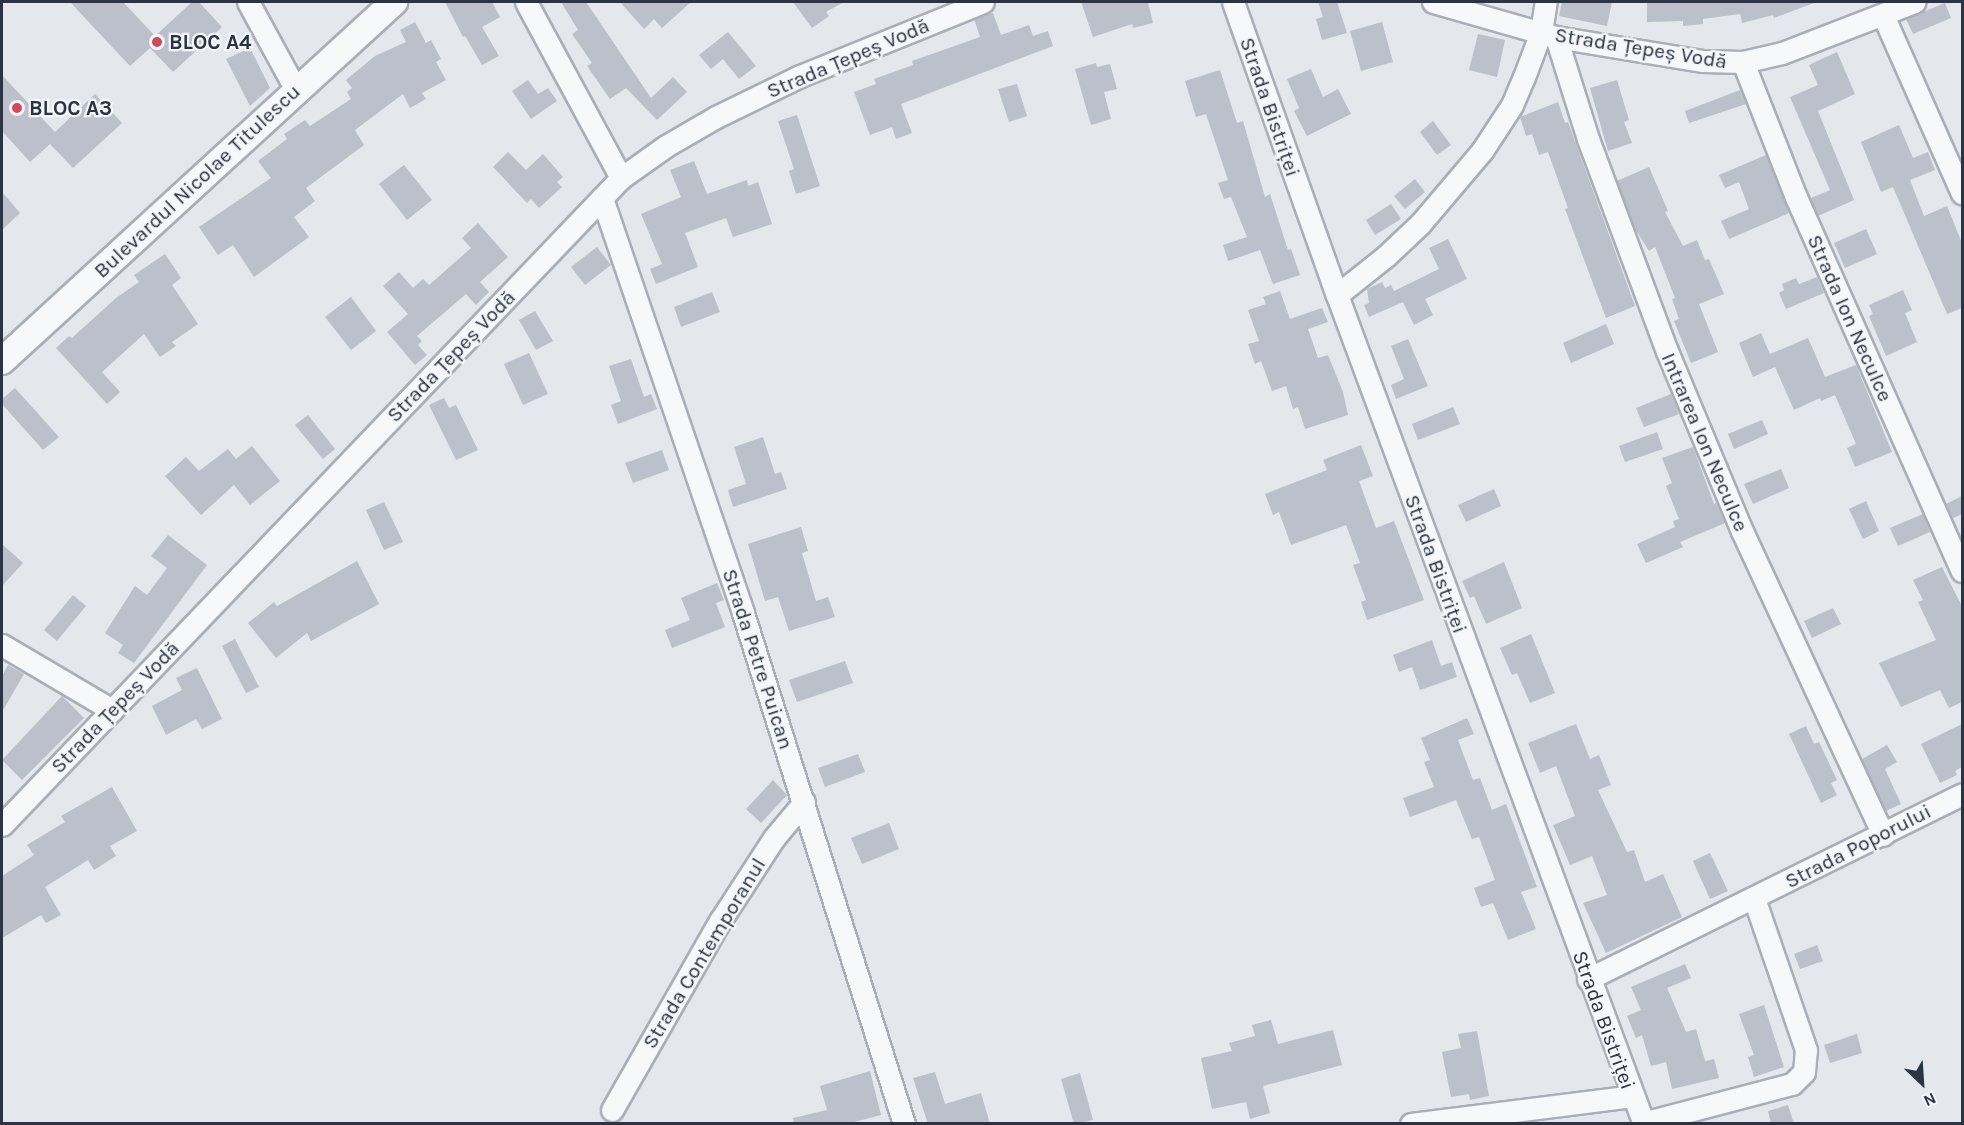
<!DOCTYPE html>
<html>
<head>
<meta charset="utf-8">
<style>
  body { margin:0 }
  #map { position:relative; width:1964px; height:1125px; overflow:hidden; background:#e4e7ec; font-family:Karla,sans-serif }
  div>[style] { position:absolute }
  .building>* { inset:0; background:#bbc0ca }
  .roads { filter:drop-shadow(2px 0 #a9aeb7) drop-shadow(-2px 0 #a9aeb7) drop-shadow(0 2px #a9aeb7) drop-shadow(0 -2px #a9aeb7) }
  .minor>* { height:21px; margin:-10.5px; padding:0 10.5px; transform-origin:10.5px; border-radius:10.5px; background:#f7f8fa }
  .tertiary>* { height:26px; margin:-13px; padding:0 13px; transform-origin:13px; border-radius:13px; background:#f7f8fa }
  .dots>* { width:16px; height:16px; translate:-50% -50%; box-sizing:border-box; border:3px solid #f4f6f9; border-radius:50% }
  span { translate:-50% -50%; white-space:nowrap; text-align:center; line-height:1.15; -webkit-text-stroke:4.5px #f4f6f9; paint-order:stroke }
  .poi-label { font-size:21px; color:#2b3445; font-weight:700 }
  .left { translate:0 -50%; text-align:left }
  .street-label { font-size:21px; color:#2b3445 }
  .frame { position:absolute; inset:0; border:3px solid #2b3445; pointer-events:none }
  .north { position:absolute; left:1892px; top:1053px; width:60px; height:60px; -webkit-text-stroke:4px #f4f6f9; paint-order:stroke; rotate:155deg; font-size:16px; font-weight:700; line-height:24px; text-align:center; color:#2b3445 }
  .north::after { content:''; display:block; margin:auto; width:21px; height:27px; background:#2b3445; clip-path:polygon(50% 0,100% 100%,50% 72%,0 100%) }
</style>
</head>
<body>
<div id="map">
  <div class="building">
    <i style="clip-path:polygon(70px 2px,123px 2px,155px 36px,192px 2px,199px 2px,222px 27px,173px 72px,150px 48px,130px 66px)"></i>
    <i style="clip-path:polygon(445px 2px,492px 2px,500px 17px,482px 27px,499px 56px,482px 65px,465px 36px,463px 37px)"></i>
    <i style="clip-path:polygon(561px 2px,586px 2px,651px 98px,673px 77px,687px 92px,657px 120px,626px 88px,610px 99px,587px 66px,592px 63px,572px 34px,578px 30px)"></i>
    <i style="clip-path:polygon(620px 2px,691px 2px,662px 28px,654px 19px,644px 29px)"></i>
    <i style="clip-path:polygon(793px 2px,844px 2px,826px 12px,829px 16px,812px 28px)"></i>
    <i style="clip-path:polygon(1081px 2px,1148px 2px,1153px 23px,1133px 28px,1132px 24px,1093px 37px)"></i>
    <i style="clip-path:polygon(1318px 2px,1337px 2px,1347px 33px,1322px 40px,1316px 19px,1323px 17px)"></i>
    <i style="clip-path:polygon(1562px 2px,1612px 2px,1607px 26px,1559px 16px)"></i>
    <i style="clip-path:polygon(1647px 2px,1814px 2px,1814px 3px,1774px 18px,1773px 15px,1742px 23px,1740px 14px,1703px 19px,1703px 24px,1683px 26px,1683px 21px,1647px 22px)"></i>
    <i style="clip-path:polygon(1945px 3px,1951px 18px,1913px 34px,1906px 19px)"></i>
    <i style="clip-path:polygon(993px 13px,1001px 35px,1029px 25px,1033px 36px,1048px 31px,1053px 46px,901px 104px,912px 133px,896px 139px,892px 127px,870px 135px,854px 92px,876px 84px,874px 79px,913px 65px,912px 61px,980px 37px,974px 19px)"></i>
    <i style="clip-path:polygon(415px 22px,426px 43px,431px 40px,441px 59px,436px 62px,446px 80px,422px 93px,426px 99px,410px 108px,403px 94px,355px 130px,364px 145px,306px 188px,315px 201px,294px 217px,309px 237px,254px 277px,233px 245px,218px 255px,199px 227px,271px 178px,258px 161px,287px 139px,284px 134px,305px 120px,310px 126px,351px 99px,347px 92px,352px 88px,346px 80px,375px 56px,406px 42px,400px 30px)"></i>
    <i style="clip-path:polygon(1382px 22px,1393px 62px,1361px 71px,1350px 31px)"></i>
    <i style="clip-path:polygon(728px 32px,756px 66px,739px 79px,723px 59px,711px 69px,699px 55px)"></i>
    <i style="clip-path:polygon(1478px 34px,1505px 40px,1497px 77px,1469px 70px)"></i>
    <i style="clip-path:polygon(250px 48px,270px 88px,250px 106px,226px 59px)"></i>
    <i style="clip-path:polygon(1837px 52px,1855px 94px,1818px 111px,1854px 200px,1818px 216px,1811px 198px,1830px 190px,1790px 97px,1818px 85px,1809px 65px)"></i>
    <i style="clip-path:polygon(1096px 63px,1097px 67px,1110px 64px,1117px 89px,1104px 92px,1111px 119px,1091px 125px,1075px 69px)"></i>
    <i style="clip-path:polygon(1311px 69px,1323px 97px,1338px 89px,1351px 114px,1307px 136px,1294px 111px,1299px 108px,1287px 79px)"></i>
    <i style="clip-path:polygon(1220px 70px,1237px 123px,1243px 121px,1265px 197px,1270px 194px,1288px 250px,1291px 249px,1300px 275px,1273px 284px,1260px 250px,1228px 261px,1223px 245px,1247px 237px,1231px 197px,1224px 199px,1218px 183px,1228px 180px,1206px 114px,1196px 117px,1185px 81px)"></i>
    <i style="clip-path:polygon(2px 75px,55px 132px,95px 94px,122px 123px,73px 168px,50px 144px,30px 162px,2px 131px)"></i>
    <i style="clip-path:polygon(528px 80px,538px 94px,548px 88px,557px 101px,531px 119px,512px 91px)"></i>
    <i style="clip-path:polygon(1617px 80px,1629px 120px,1624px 122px,1632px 143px,1608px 151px,1590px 88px)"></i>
    <i style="clip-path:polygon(1017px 84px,1027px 116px,1009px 122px,998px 89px)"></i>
    <i style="clip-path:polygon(1740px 90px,1746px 104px,1689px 123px,1685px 111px)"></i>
    <i style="clip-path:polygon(1558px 102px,1565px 123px,1568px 122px,1635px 306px,1606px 318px,1565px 209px,1568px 208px,1548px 152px,1539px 155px,1532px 134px,1526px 136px,1520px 117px)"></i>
    <i style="clip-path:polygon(797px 115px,820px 186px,796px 194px,789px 171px,794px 169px,778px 121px)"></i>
    <i style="clip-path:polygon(1433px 121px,1451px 145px,1437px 155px,1420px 132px)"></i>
    <i style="clip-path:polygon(1899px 125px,1913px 158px,1928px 152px,1935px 170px,1910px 180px,1924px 216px,1947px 206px,1962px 243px,1962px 308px,1947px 314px,1893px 187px,1881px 192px,1861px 142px)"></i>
    <i style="clip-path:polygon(508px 152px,526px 170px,543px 154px,563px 177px,557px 182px,562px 187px,539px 208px,531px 199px,527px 203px,493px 167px)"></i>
    <i style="clip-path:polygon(1766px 155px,1789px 213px,1729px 239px,1721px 221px,1749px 209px,1739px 182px,1725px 188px,1719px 175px)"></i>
    <i style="clip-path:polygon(694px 161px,707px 194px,747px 180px,748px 186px,758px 182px,772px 224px,733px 237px,726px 218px,685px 233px,698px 267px,656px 284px,650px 269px,662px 264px,641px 214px,681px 197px,670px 170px)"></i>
    <i style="clip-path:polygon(404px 165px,432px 200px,407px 220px,379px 184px)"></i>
    <i style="clip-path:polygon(1649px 167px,1668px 211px,1665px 212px,1683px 246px,1697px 240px,1705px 260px,1709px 259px,1724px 294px,1699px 304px,1718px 352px,1691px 363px,1674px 321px,1679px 319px,1672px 299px,1675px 298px,1655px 247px,1649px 251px,1634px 227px,1617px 181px)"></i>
    <i style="clip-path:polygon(1415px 179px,1425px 192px,1405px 209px,1394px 196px)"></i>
    <i style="clip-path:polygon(2px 192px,20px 213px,2px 230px)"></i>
    <i style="clip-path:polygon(1391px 204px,1401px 219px,1375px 235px,1366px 220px)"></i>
    <i style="clip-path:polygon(478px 223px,508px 257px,480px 282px,489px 292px,476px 305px,466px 294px,417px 336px,422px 341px,418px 345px,427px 355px,415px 365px,387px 332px,408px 314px,383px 286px,399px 272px,413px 288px,423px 279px,429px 285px,471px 248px,462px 238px)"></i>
    <i style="clip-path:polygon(1866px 229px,1877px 254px,1845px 268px,1834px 243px)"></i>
    <i style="clip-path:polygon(1448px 239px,1467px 279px,1425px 299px,1433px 315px,1414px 325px,1403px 302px,1369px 317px,1364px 305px,1369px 303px,1367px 289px,1382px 282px,1385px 288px,1391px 285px,1394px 291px,1439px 269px,1429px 248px)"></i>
    <i style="clip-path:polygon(597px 247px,611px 265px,585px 285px,571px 267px)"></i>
    <i style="clip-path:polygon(165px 254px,181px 278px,172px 285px,198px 324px,172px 342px,176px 346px,160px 357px,144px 334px,102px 372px,120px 392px,107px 404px,56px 348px,69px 336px,72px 338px,116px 298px,139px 282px,134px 275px)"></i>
    <i style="clip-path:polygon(1817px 277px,1824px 293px,1786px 309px,1779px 293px,1784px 290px,1782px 284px,1796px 278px,1799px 284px)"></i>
    <i style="clip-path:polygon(1903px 290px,1912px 310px,1905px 313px,1917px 342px,1886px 356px,1869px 316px,1873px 314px,1869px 305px)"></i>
    <i style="clip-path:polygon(1280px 291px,1290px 319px,1322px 308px,1328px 322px,1308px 329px,1318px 358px,1328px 355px,1343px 392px,1348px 415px,1305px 429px,1298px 407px,1293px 409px,1286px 386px,1272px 391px,1261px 361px,1255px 364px,1248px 344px,1259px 341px,1248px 310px,1266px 304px,1263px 297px)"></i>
    <i style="clip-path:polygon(712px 292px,720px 312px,681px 327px,674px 307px)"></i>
    <i style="clip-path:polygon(351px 297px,376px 331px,351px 350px,325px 317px)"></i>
    <i style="clip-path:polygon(535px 311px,553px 341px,536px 350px,519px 320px)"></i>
    <i style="clip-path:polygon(1606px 324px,1614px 344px,1571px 363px,1563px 343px)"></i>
    <i style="clip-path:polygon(1761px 333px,1770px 354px,1808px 338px,1825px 377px,1856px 365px,1892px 452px,1855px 467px,1847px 448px,1856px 444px,1835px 395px,1821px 401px,1820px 398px,1794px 410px,1775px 367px,1753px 377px,1739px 343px)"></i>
    <i style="clip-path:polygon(1408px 339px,1428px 386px,1396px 399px,1391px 385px,1404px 379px,1391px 346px)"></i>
    <i style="clip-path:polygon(529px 353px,548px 394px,523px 405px,504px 364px)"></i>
    <i style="clip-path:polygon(631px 359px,644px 397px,651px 394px,657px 409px,618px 424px,611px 405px,621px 401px,609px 366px)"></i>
    <i style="clip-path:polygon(15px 388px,59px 437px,43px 450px,2px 404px,2px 399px)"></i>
    <i style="clip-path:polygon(1671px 394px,1679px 414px,1644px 427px,1636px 408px)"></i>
    <i style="clip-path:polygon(444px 398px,449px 408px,456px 405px,478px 450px,456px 460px,429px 405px)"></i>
    <i style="clip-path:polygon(1453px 407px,1460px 424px,1418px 440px,1412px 424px)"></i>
    <i style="clip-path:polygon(308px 415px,335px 449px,323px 459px,295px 425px)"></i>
    <i style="clip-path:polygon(1762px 420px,1768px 434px,1734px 449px,1728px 434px)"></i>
    <i style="clip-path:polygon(1657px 432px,1663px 449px,1625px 462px,1619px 446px)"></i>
    <i style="clip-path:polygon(763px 437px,775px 474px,781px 472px,787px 489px,733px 507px,728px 490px,746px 484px,734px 447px)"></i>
    <i style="clip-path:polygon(1361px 445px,1373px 476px,1359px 481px,1376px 528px,1394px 521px,1424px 600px,1367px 620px,1361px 602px,1366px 600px,1353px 565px,1360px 563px,1346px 525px,1291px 545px,1279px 512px,1273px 515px,1265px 494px,1327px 470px,1323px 460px)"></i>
    <i style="clip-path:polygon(252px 446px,280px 481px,250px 505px,234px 485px,201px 515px,165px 476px,186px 457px,199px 471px,228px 449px,236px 459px)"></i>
    <i style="clip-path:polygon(1693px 447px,1714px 504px,1716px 503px,1725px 523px,1680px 542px,1683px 547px,1646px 563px,1637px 544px,1675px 527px,1673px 521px,1679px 519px,1666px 486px,1672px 483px,1662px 458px)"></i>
    <i style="clip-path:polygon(662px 450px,669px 470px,633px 483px,625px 463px)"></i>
    <i style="clip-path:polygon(1781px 469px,1789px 488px,1753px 504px,1744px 484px)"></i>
    <i style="clip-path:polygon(1494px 489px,1501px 506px,1466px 522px,1458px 505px)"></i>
    <i style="clip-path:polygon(1962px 496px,1962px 514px,1953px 518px,1946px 504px)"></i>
    <i style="clip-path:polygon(1866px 501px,1879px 531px,1863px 539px,1849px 509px)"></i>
    <i style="clip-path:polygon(384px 502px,403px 542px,384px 550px,366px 510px)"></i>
    <i style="clip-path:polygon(1923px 514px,1930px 532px,1898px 546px,1890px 528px)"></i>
    <i style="clip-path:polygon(801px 527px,808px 551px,802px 553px,816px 601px,828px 597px,835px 617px,789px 631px,778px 597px,765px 601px,748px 544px)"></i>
    <i style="clip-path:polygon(168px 535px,207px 565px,134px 663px,118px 653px,123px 645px,105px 633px,135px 586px,147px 595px,167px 568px,151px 556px)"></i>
    <i style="clip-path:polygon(2px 544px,23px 563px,2px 586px)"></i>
    <i style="clip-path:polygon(357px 561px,379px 604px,311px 641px,307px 633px,276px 658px,248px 623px,274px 602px,277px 606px)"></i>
    <i style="clip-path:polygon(1504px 562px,1522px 608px,1486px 624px,1474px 596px,1470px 598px,1462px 581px)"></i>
    <i style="clip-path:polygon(1942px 567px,1962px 606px,1962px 702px,1949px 708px,1940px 690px,1901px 707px,1879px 663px,1936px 640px,1918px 602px,1923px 600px,1913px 580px)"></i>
    <i style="clip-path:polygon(717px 583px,724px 600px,716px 603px,725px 627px,672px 648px,665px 630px,690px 620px,681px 598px)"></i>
    <i style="clip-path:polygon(73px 595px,86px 606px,57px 641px,44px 630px)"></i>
    <i style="clip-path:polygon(1833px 608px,1841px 624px,1812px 638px,1804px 621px)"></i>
    <i style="clip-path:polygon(1531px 634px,1555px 693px,1530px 703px,1517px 673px,1512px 675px,1500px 648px)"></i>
    <i style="clip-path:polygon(235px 639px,259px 687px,246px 693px,222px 646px)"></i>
    <i style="clip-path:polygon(1432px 640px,1441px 666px,1452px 662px,1457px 677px,1420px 690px,1412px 667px,1399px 672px,1393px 655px)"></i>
    <i style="clip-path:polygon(845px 661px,853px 683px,797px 702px,789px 680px)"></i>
    <i style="clip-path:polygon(8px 665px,24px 674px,2px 712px,2px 676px)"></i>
    <i style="clip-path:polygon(197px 668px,222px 719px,202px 729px,196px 719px,166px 735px,152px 706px,182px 690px,176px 678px)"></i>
    <i style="clip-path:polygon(62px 696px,84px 718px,22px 780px,2px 760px)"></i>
    <i style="clip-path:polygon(1467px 718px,1474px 734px,1458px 740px,1473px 780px,1480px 778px,1492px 810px,1506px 804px,1537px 887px,1521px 892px,1536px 929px,1508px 940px,1493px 903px,1481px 907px,1474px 888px,1495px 880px,1479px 837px,1472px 839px,1456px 800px,1410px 817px,1403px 798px,1434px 787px,1424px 762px,1430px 760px,1421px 738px)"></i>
    <i style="clip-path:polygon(1576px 724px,1590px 759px,1599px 755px,1611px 785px,1598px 790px,1627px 852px,1634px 850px,1645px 882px,1663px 874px,1682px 917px,1606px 953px,1583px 903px,1607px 895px,1592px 856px,1570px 865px,1553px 825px,1575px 816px,1556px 766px,1540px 773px,1528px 743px)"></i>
    <i style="clip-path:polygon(1962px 724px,1962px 767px,1955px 771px,1957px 775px,1940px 783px,1921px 744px)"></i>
    <i style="clip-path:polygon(1806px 726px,1814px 744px,1819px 742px,1837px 780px,1831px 783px,1837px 795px,1821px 803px,1789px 734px)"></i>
    <i style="clip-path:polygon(1887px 745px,1897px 762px,1885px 769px,1901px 804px,1886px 811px,1862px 759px)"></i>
    <i style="clip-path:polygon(858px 754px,865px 772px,825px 787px,818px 768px)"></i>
    <i style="clip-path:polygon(773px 780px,787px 795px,761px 823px,746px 809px)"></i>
    <i style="clip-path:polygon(112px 787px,137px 831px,110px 846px,116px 856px,94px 870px,88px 860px,45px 887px,61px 915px,46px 923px,41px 915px,2px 938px,2px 876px,34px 855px,27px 845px,65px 822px,61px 816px)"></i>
    <i style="clip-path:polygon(889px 823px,899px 849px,862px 864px,851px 838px)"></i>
    <i style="clip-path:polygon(1710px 853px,1728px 891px,1710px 899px,1693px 861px)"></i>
    <i style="clip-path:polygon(1817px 945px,1823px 961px,1800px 969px,1794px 954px)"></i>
    <i style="clip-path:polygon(1685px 964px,1691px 978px,1667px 988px,1686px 1032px,1696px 1029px,1705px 1061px,1714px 1059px,1719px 1078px,1672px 1089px,1666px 1062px,1651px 1066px,1642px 1035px,1636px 1038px,1627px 1016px,1641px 1010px,1631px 987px)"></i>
    <i style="clip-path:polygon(1764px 1005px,1784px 1067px,1754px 1077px,1748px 1057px,1754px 1055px,1739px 1014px)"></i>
    <i style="clip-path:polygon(1271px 1020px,1278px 1044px,1333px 1030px,1342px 1065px,1263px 1086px,1270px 1113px,1250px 1119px,1246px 1102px,1212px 1109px,1201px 1058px,1232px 1051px,1229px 1043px,1255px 1036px,1252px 1025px)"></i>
    <i style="clip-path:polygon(1477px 1031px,1489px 1096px,1470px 1100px,1469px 1094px,1451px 1097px,1442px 1052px,1461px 1048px,1458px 1034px)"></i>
    <i style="clip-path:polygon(1857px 1034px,1862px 1053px,1830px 1063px,1824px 1045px)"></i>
    <i style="clip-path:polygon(870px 1071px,881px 1115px,847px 1124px,794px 1124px,793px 1118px,827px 1110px,820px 1086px)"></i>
    <i style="clip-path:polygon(935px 1072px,945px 1104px,981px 1093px,990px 1124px,928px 1124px,913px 1078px)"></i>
    <i style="clip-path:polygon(1080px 1073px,1093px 1120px,1074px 1124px,1061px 1079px)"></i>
    <i style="clip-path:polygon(1788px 1105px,1794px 1124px,1771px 1124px,1768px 1111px)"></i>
  </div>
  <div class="roads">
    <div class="minor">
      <i style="left:248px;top:2px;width:100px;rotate:61.4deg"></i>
      <i style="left:526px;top:2px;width:200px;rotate:61.6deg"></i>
      <i style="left:1233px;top:2px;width:311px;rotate:70.5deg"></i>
      <i style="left:1337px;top:295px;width:884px;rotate:69.68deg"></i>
      <i style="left:1433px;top:2px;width:128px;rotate:15.9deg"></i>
      <i style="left:1556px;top:37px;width:149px;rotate:9.3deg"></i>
      <i style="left:1703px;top:61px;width:40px;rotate:1.4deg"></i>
      <i style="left:1743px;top:62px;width:40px;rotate:-13deg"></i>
      <i style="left:1782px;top:53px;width:142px;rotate:-21.1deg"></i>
      <i style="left:1883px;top:15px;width:195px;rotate:66.1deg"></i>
      <i style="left:1556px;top:37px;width:107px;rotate:72.6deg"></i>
      <i style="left:1588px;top:139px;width:226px;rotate:69.6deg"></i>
      <i style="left:1667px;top:351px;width:195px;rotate:67.4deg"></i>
      <i style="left:1742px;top:531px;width:335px;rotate:65.1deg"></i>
      <i style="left:1743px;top:62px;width:145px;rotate:68.6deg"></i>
      <i style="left:1796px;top:197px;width:409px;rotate:66.1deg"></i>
      <i style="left:602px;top:198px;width:438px;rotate:71.2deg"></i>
      <i style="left:743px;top:613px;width:536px;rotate:72.51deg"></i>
      <i style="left:1337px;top:295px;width:63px;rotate:-38.5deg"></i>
      <i style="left:1386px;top:256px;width:47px;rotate:-43.3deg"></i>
      <i style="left:1420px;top:224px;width:96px;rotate:-49.7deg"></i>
      <i style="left:1482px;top:151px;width:55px;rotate:-56.9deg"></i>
      <i style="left:1512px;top:105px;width:30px;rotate:-67deg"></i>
      <i style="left:1524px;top:77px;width:48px;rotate:-69.3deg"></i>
      <i style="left:1541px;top:32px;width:30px;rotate:-81deg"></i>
      <i style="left:2px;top:645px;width:128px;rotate:30.6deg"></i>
      <i style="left:2px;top:825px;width:895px;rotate:-46.27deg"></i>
      <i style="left:621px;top:178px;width:55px;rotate:-35.4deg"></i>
      <i style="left:666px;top:146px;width:58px;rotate:-30.1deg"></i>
      <i style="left:716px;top:117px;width:93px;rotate:-26deg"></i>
      <i style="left:800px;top:76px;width:197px;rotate:-22deg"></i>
      <i style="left:1588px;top:979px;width:417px;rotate:-26.3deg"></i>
      <i style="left:612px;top:1110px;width:218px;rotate:-60.3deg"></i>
      <i style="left:720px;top:921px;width:99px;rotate:-57deg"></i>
      <i style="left:774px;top:838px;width:47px;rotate:-50.2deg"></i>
      <i style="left:1643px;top:1123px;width:154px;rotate:-14.7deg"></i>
      <i style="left:1792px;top:1084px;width:17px;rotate:-45deg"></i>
      <i style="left:1804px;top:1072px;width:22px;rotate:-85deg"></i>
      <i style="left:1806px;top:1050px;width:161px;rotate:-108.9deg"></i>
      <i style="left:1411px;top:1124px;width:223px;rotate:-7.2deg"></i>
    </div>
    <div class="tertiary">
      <i style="left:2px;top:361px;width:532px;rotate:-42.48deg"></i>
    </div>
  </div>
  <div class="dots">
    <i style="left:157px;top:42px;background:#d1495b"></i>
    <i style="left:17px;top:108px;background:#d1495b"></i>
  </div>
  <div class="poi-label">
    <span class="left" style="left:169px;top:42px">BLOC A4</span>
    <span class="left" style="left:29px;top:108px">BLOC A3</span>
  </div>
  <div class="street-label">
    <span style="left:1641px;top:48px;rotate:9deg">Strada Țepeș Vodă</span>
    <span style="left:848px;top:58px;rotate:-23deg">Strada Țepeș Vodă</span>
    <span style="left:1270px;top:107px;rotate:71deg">Strada Bistriței</span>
    <span style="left:197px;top:181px;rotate:-43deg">Bulevardul Nicolae Titulescu</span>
    <span style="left:1850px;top:318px;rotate:66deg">Strada Ion Neculce</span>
    <span style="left:451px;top:356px;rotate:-46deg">Strada Țepeș Vodă</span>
    <span style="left:1705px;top:442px;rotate:67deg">Intrarea Ion Neculce</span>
    <span style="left:1436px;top:564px;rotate:70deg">Strada Bistriței</span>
    <span style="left:758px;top:659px;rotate:72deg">Strada Petre Puican</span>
    <span style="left:115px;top:707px;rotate:-46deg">Strada Țepeș Vodă</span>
    <span style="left:1858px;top:846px;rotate:-27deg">Strada Poporului</span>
    <span style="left:704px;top:953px;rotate:-59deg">Strada Contemporanul</span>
    <span style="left:1604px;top:1020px;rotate:70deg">Strada Bistriței</span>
  </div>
  <div class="frame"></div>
  <div class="north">N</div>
</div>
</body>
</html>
